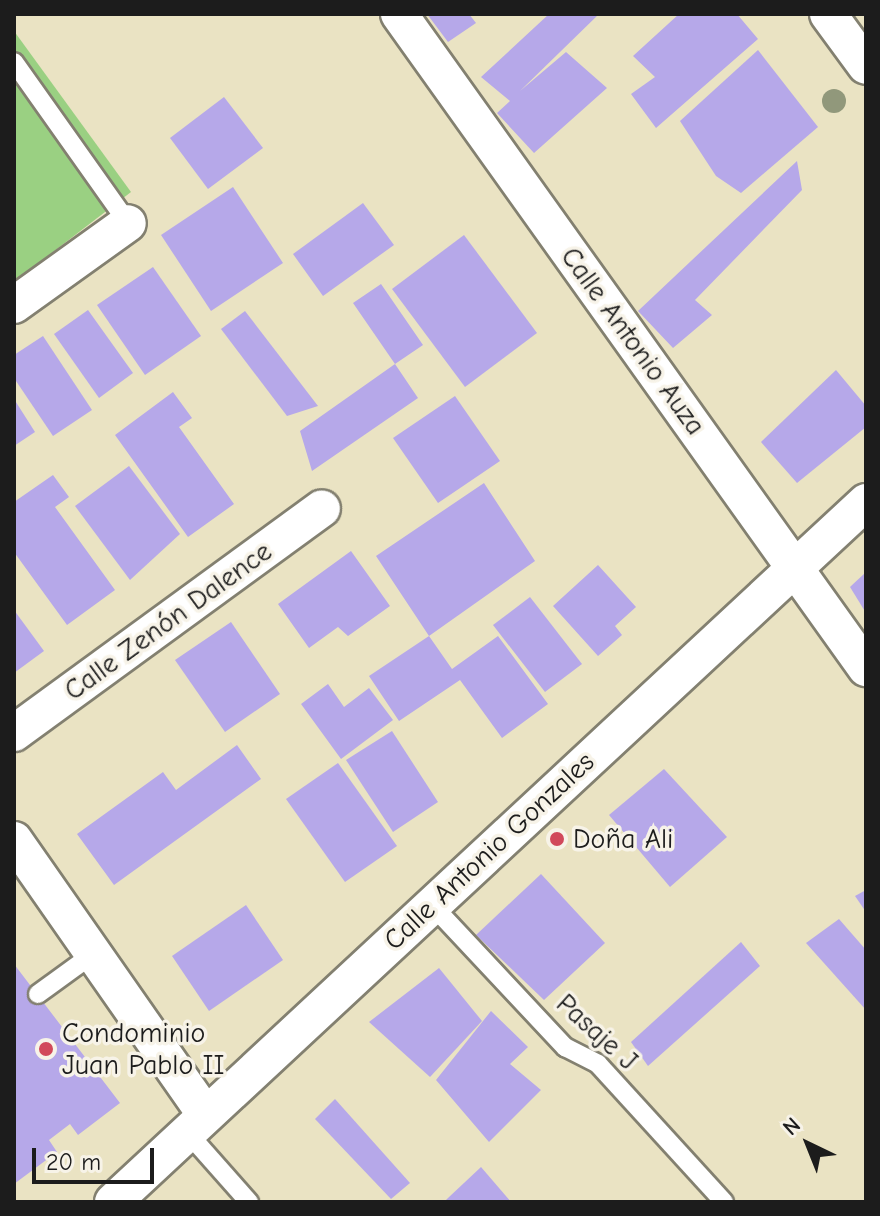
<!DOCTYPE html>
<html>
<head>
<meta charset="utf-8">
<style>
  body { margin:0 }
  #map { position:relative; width:880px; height:1216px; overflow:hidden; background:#eae3c3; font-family:"Comic Neue",sans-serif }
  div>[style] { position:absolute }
  .green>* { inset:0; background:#9ad082 }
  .building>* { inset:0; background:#b6a8e9 }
  .roads { filter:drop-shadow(2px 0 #838070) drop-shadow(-2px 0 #838070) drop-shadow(0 2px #838070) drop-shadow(0 -2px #838070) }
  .service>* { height:18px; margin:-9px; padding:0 9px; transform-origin:9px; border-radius:9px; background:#fff }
  .minor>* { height:36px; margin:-18px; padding:0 18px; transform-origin:18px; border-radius:18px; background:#fff }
  .trees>* { width:24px; height:24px; margin:-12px; border-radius:50%; background:#91987b }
  .dots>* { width:22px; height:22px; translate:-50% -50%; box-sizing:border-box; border:4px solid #f7f3e8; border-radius:50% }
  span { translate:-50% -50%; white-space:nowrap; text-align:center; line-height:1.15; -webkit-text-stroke:7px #f7f3e8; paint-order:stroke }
  .street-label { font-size:28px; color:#1c1c1c }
  .poi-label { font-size:28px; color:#1c1c1c }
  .left { translate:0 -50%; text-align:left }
  .frame { position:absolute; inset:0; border:16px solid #1c1c1c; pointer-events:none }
  .north { position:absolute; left:768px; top:1104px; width:80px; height:80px; -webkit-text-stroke:6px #f7f3e8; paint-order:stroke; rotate:317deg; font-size:22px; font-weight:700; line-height:32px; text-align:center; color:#1c1c1c }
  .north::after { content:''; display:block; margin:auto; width:28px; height:36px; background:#1c1c1c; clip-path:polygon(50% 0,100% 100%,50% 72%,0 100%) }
  .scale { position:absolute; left:32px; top:1148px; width:122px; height:36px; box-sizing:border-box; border:4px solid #1c1c1c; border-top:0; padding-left:10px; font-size:24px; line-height:28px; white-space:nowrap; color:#1c1c1c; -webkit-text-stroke:6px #f7f3e8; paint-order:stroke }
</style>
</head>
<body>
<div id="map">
  <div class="green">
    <i style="clip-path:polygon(14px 31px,131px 192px,14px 282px)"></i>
  </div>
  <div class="building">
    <i style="clip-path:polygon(427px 14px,469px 14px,476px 23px,448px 42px)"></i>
    <i style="clip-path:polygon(549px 14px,599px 14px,520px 91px,566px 52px,607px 88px,534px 153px,497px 113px,510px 101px,481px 77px)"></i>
    <i style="clip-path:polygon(679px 14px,737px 14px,758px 39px,656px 128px,631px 94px,655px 77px,633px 56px)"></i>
    <i style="clip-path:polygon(758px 50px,818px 127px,741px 193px,716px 176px,680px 121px)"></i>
    <i style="clip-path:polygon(224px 97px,263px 148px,208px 189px,170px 138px)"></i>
    <i style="clip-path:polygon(797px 161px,802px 190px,695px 300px,712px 315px,673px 348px,638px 311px)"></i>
    <i style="clip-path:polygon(233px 187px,283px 263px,211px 311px,161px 235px)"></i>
    <i style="clip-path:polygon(363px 203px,394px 245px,323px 296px,293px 254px)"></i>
    <i style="clip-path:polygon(464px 235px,537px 333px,465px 387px,392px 289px)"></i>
    <i style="clip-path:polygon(153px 267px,201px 336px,145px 375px,97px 305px)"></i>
    <i style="clip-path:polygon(381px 284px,423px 345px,395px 364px,418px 398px,312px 471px,300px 431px,395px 364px,353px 303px)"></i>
    <i style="clip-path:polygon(88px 310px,133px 373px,99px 398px,54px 334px)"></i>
    <i style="clip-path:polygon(245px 311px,318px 406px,287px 416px,221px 329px)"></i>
    <i style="clip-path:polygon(43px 336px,92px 410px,53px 436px,14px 378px,14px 355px)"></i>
    <i style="clip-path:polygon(836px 370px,866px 406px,866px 427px,797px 483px,761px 442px)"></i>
    <i style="clip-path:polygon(173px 392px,192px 418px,179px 427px,234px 504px,188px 537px,115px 435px)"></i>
    <i style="clip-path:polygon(455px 396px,500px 461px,438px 503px,393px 438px)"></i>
    <i style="clip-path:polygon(14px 399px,35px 432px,14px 446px)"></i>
    <i style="clip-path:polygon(129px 466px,180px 534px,130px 580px,75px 506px)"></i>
    <i style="clip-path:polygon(53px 475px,69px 497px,55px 507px,115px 590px,67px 625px,14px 552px,14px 502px)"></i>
    <i style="clip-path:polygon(484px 483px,535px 561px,429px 636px,452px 669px,498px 636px,548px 704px,502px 738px,460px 680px,399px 721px,369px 676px,429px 636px,376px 556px)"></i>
    <i style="clip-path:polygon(351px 551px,390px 606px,348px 636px,338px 627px,309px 648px,278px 604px)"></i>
    <i style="clip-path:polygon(598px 565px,636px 607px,615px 626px,622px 635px,598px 656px,553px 606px)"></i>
    <i style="clip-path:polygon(866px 572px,866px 613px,850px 587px)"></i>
    <i style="clip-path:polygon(530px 597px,582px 664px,545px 692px,493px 625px)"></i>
    <i style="clip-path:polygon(14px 610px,44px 651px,14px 673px)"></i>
    <i style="clip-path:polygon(231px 622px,280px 694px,225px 732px,175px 660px)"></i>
    <i style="clip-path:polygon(328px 684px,344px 707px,369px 688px,393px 720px,341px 759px,301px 704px)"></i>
    <i style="clip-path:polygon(392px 731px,438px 802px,393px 832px,346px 760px)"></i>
    <i style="clip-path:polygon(237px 745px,261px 779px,114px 885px,77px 834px,163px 772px,176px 790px)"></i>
    <i style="clip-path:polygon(338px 763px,397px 846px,345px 882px,286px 799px)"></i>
    <i style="clip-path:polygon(664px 769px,727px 837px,670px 887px,609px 815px)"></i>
    <i style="clip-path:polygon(541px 874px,605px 943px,544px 1000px,476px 935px)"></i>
    <i style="clip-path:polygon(866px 890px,866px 912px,855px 896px)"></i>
    <i style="clip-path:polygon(246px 905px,283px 960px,209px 1011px,172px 956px)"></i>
    <i style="clip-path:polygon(839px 919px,866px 950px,866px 1010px,806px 943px)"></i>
    <i style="clip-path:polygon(741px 942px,760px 966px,648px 1066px,631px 1042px)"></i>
    <i style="clip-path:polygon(14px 964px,120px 1103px,78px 1135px,70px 1124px,49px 1140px,57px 1152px,14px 1184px)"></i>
    <i style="clip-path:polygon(439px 968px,482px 1021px,430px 1077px,369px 1022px)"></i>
    <i style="clip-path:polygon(491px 1011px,528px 1047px,510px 1064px,541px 1090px,489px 1142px,436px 1080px)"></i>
    <i style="clip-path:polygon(335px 1099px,410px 1183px,391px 1199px,315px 1119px)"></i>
    <i style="clip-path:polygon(481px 1167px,511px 1202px,444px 1202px,448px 1198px)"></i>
  </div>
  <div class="roads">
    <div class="service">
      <i style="left:14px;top:62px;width:197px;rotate:54.7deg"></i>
      <i style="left:432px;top:905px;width:195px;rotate:46.9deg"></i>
      <i style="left:565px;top:1047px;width:37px;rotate:27deg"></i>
      <i style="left:598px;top:1064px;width:187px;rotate:47.6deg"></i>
      <i style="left:38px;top:994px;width:68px;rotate:-36deg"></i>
      <i style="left:187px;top:1132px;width:94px;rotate:48.5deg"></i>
    </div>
    <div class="minor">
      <i style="left:399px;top:14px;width:804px;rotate:54.47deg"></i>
      <i style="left:828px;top:14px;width:64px;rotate:53.8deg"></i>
      <i style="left:14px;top:305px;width:140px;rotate:-35.7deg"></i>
      <i style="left:14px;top:733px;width:381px;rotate:-36.1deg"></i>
      <i style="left:14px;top:840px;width:335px;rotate:55.1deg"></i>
      <i style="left:113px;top:1202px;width:1028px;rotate:-42.91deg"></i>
    </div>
  </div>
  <div class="trees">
    <i style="left:834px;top:101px"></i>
  </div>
  <div class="dots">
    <i style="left:557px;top:839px;background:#d1495b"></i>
    <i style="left:46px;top:1049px;background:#d1495b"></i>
  </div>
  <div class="street-label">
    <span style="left:633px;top:341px;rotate:54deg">Calle Antonio Auza</span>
    <span style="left:168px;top:621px;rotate:-36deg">Calle Zenón Dalence</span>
    <span style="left:489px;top:851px;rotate:-43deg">Calle Antonio Gonzales</span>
    <span style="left:597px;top:1032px;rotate:42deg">Pasaje J</span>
  </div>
  <div class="poi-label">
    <span class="left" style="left:573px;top:839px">Doña Ali</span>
    <span class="left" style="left:62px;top:1049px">Condominio<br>Juan Pablo II</span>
  </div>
  <div class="frame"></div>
  <div class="north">N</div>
  <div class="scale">20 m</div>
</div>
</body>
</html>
